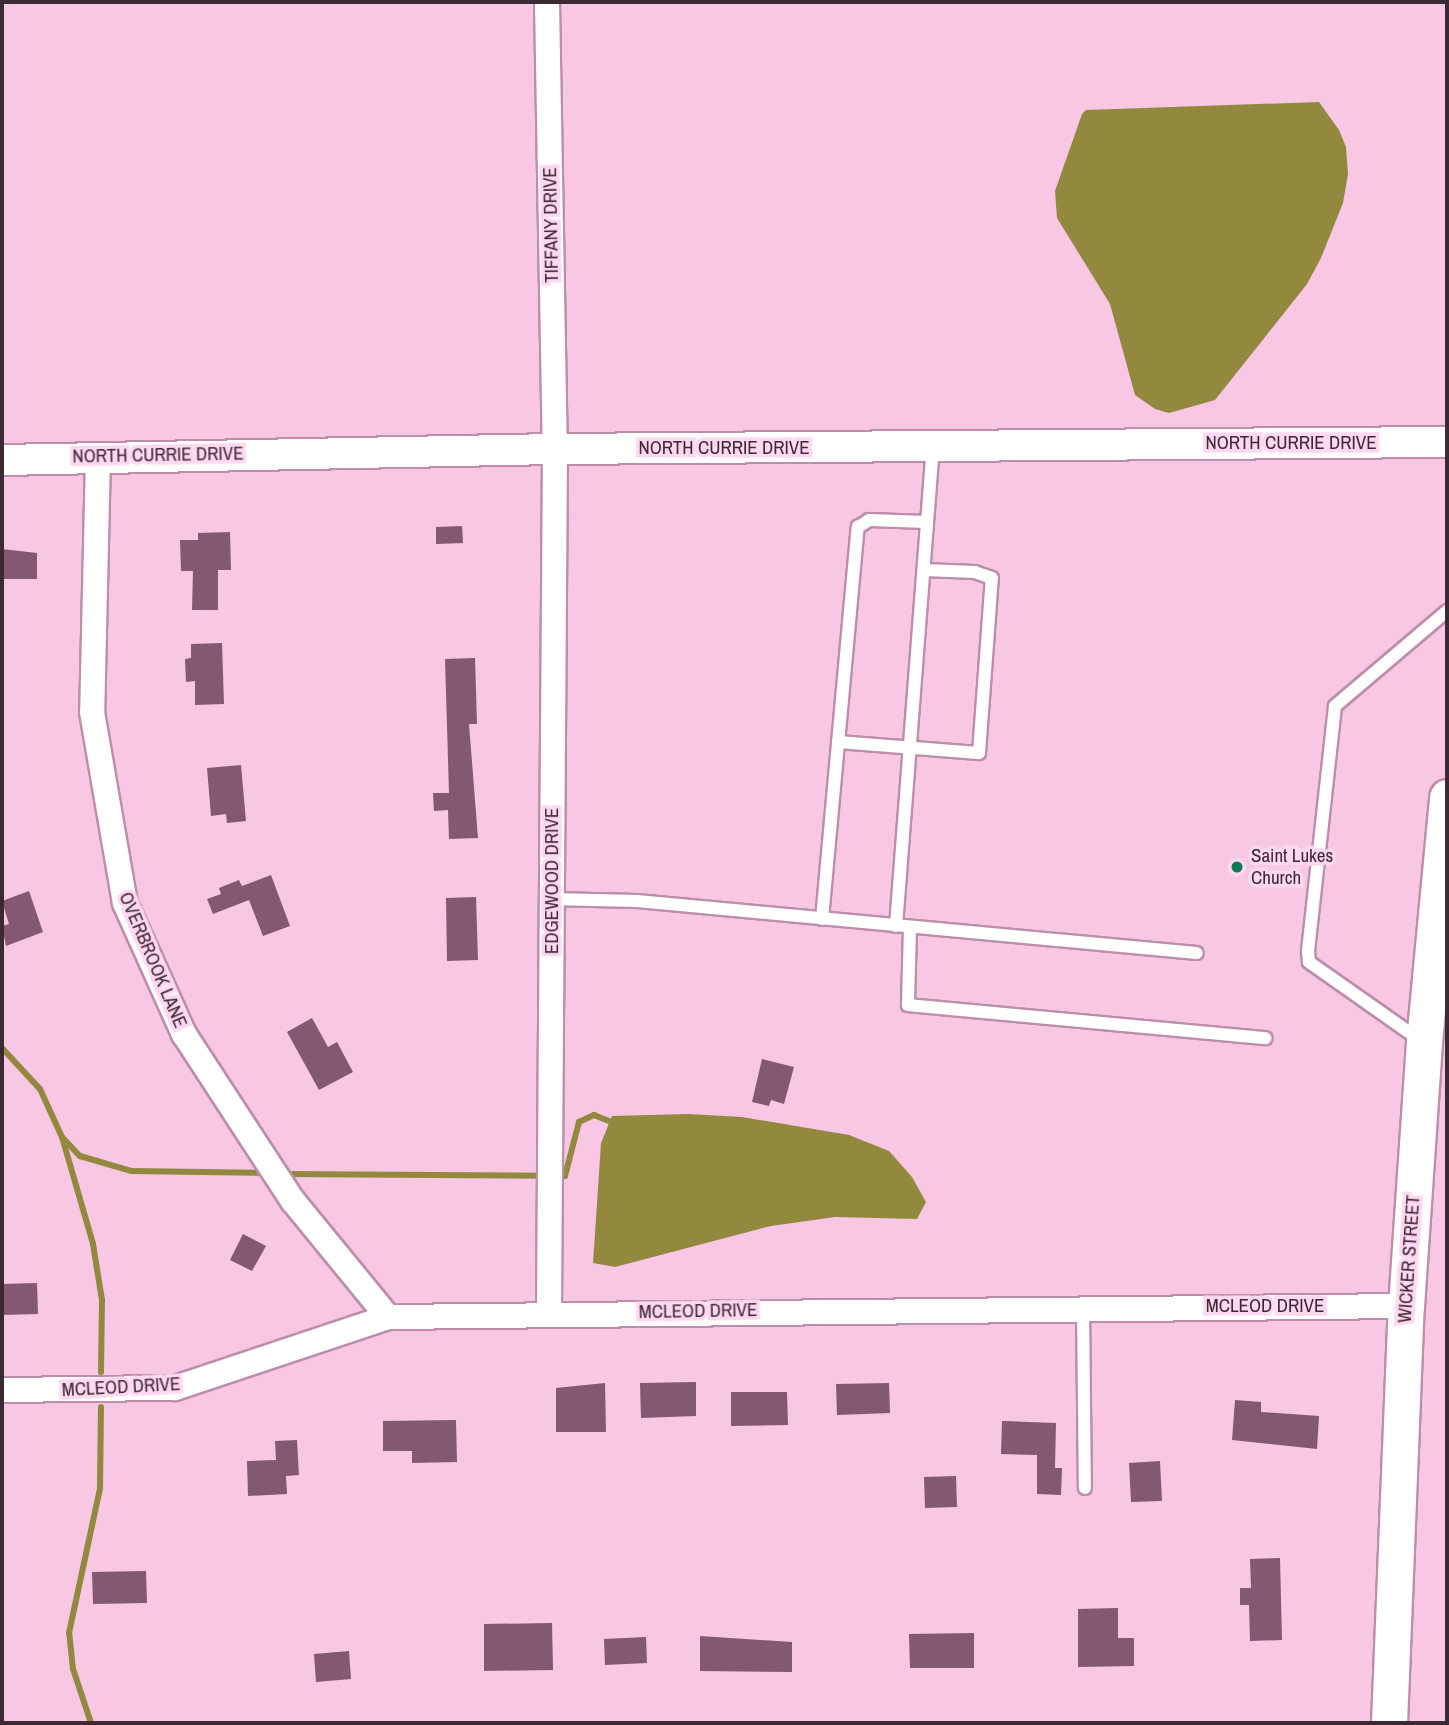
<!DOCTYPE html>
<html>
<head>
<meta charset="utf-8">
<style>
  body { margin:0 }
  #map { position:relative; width:1449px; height:1725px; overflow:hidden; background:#f7c7e4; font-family:"Archivo Narrow",sans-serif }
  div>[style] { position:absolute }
  .water>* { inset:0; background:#92883e }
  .stream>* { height:6px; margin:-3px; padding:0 3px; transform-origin:3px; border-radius:3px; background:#92883e }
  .building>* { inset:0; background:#825872 }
  .roads { filter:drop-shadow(2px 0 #bc8eaa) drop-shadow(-2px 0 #bc8eaa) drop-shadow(0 2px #bc8eaa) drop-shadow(0 -2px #bc8eaa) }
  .service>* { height:12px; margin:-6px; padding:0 6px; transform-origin:6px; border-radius:6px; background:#fff }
  .minor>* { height:24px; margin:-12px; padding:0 12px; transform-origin:12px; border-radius:12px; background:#fff }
  .tertiary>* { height:30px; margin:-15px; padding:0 15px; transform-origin:15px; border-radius:15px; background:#fff }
  .secondary>* { height:35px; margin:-17.5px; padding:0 17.5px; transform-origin:17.5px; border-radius:17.5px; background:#fff }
  .dots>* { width:19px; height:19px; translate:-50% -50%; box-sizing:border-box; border:4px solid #ffd7ef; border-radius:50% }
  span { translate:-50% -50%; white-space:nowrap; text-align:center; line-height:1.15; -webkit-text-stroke:7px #ffd7ef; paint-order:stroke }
  .street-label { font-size:19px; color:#3b2934 }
  .poi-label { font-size:19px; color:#3b2934 }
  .left { translate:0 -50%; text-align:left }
  .frame { position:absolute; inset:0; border:4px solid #3b2934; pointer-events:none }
</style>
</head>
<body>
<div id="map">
  <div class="water">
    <i style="clip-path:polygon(1319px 102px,1339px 130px,1346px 147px,1348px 174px,1343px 203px,1321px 258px,1307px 284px,1215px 400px,1169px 413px,1155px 409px,1135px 395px,1110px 304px,1057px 218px,1055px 191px,1082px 114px,1086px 110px)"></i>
    <i style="clip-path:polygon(688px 1114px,742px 1117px,849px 1135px,889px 1151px,912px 1177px,926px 1202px,917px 1219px,835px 1217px,771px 1226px,615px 1267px,593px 1263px,601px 1143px,612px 1116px)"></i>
  </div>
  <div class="stream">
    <i style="left:2px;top:1048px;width:56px;rotate:47.2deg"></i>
    <i style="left:40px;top:1089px;width:53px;rotate:65.4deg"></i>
    <i style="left:62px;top:1137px;width:111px;rotate:73.8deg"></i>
    <i style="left:93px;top:1244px;width:57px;rotate:80.9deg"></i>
    <i style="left:102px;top:1300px;width:72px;rotate:90.8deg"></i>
    <i style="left:62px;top:1137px;width:26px;rotate:47deg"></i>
    <i style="left:80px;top:1156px;width:53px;rotate:16.4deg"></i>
    <i style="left:131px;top:1171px;width:137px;rotate:0.8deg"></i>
    <i style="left:283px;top:1174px;width:262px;rotate:0.4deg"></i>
    <i style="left:556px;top:1176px;width:9px"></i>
    <i style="left:565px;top:1176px;width:56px;rotate:-75.5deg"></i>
    <i style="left:579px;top:1122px;width:17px;rotate:-25deg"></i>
    <i style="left:594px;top:1115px;width:18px;rotate:22deg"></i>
    <i style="left:91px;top:1723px;width:57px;rotate:-108.4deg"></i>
    <i style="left:73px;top:1669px;width:36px;rotate:-96deg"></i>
    <i style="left:69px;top:1633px;width:148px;rotate:-77.9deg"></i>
    <i style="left:100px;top:1488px;width:81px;rotate:-89.3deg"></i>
  </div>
  <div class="building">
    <i style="clip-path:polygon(462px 526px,463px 543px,436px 544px,436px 527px)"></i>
    <i style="clip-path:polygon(230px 532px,231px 570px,218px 570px,218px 610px,192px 610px,193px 571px,181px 571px,180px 540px,198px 540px,198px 533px)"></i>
    <i style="clip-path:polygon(2px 549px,37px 553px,37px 579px,2px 579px)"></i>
    <i style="clip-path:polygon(222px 643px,224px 704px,195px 705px,195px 681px,186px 682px,185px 659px,191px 658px,191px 644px)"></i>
    <i style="clip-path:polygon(475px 658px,477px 724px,469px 724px,478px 838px,449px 839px,448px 810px,434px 811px,433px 793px,449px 793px,445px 659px)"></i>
    <i style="clip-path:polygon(241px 765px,246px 821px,227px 823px,226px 814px,211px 816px,207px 768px)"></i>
    <i style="clip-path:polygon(271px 875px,290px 926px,263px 936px,249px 900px,213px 914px,207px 899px,221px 894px,219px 888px,239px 880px,242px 886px)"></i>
    <i style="clip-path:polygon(29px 891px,43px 932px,6px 946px,2px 926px,9px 924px,2px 901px)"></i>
    <i style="clip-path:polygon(476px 897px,478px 960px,447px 961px,446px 898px)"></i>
    <i style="clip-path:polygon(312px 1018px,328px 1047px,337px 1042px,353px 1072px,319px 1090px,287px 1032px)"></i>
    <i style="clip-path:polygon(762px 1059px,794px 1067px,784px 1104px,771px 1100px,769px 1106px,752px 1102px)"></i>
    <i style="clip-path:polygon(243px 1234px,266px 1246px,252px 1271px,230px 1260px)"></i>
    <i style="clip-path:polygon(37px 1283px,38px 1314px,2px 1315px,2px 1284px)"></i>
    <i style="clip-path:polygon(696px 1382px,696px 1416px,641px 1418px,640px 1383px)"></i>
    <i style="clip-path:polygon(605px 1383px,606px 1432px,556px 1432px,556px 1388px)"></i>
    <i style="clip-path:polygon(889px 1383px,890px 1413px,837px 1415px,836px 1384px)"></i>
    <i style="clip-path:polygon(731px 1392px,787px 1392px,788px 1425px,731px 1426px)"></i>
    <i style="clip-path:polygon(1235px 1400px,1261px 1402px,1261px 1412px,1319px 1416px,1317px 1449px,1232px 1440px)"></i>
    <i style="clip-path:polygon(456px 1420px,457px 1462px,412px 1463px,412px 1451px,383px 1451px,383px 1421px)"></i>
    <i style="clip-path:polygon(1002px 1421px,1056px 1423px,1055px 1468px,1062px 1468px,1061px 1495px,1037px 1494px,1037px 1455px,1001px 1454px)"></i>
    <i style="clip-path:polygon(297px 1440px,299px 1475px,286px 1476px,287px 1494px,248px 1496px,247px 1461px,276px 1460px,275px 1441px)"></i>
    <i style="clip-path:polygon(1160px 1461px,1162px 1501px,1131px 1502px,1129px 1463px)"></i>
    <i style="clip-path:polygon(956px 1476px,957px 1507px,925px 1508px,924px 1477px)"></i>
    <i style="clip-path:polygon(1280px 1558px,1282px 1640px,1250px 1641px,1249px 1605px,1240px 1605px,1240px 1588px,1251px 1588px,1250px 1559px)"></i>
    <i style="clip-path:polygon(146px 1571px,147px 1603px,93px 1604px,92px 1572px)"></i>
    <i style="clip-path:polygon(1118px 1608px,1118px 1638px,1134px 1638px,1134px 1666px,1078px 1667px,1078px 1609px)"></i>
    <i style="clip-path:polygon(552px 1623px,553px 1670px,484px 1671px,484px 1624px)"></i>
    <i style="clip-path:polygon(974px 1633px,974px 1668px,910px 1668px,909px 1634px)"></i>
    <i style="clip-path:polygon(700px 1636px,792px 1642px,792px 1672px,700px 1671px)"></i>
    <i style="clip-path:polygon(646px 1637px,647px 1663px,605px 1665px,604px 1639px)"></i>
    <i style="clip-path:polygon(349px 1651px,351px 1679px,316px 1682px,314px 1654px)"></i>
  </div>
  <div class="roads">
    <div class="service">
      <i style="left:838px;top:742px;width:141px;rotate:4.5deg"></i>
      <i style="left:979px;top:753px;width:175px;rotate:-85.8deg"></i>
      <i style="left:992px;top:578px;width:18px;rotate:-161deg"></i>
      <i style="left:975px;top:572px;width:51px;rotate:-177.8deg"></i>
      <i style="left:551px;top:899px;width:86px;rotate:1.3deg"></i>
      <i style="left:637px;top:901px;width:562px;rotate:5.31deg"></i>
      <i style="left:822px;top:919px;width:394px;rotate:-84.8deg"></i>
      <i style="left:858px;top:527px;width:13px;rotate:-32deg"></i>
      <i style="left:869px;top:520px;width:58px;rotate:2deg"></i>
      <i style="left:896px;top:926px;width:481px;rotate:-85.6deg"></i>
      <i style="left:910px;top:927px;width:78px;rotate:91.5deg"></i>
      <i style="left:908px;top:1005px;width:359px;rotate:5.3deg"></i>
      <i style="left:1420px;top:1040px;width:136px;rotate:-144.9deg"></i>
      <i style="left:1309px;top:962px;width:11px;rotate:-95deg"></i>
      <i style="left:1308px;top:951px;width:246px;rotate:-83.7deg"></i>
      <i style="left:1335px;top:706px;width:147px;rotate:-40.3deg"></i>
      <i style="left:1083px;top:1307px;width:181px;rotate:89.4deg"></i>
    </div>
    <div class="minor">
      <i style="left:547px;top:2px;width:447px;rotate:89deg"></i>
      <i style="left:555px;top:449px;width:864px;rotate:90.4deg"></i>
      <i style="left:98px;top:456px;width:256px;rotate:91.3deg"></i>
      <i style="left:92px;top:712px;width:194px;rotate:80.2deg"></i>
      <i style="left:125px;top:903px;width:144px;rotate:65.8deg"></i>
      <i style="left:184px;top:1034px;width:199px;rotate:56.9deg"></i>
      <i style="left:293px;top:1201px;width:150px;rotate:50.7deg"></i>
      <i style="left:2px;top:1390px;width:173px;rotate:-0.7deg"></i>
      <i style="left:175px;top:1388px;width:225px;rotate:-18.4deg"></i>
      <i style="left:388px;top:1317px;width:1018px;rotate:-0.62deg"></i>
    </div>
    <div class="tertiary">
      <i style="left:2px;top:460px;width:553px;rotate:-1.14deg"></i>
      <i style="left:555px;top:449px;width:892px;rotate:-0.45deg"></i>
    </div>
    <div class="secondary">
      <i style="left:1389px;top:1723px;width:417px;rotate:-87.7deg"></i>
      <i style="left:1406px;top:1306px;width:265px;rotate:-86.1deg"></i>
      <i style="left:1424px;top:1042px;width:246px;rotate:-84.6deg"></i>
    </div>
  </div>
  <div class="dots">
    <i style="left:1237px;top:867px;background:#107953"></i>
  </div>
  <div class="street-label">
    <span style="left:551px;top:225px;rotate:-91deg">TIFFANY DRIVE</span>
    <span style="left:1291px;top:443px">NORTH CURRIE DRIVE</span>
    <span style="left:724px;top:448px">NORTH CURRIE DRIVE</span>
    <span style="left:158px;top:455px;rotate:-1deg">NORTH CURRIE DRIVE</span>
    <span style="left:552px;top:881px;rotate:-90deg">EDGEWOOD DRIVE</span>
    <span style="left:153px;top:960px;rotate:67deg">OVERBROOK LANE</span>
    <span style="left:1409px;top:1259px;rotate:-86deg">WICKER STREET</span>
    <span style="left:1265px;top:1306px">MCLEOD DRIVE</span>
    <span style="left:698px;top:1311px;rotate:-1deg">MCLEOD DRIVE</span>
    <span style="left:121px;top:1387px;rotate:-3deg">MCLEOD DRIVE</span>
  </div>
  <div class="poi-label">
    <span class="left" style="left:1251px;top:867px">Saint Lukes<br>Church</span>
  </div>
  <div class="frame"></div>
</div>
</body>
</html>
